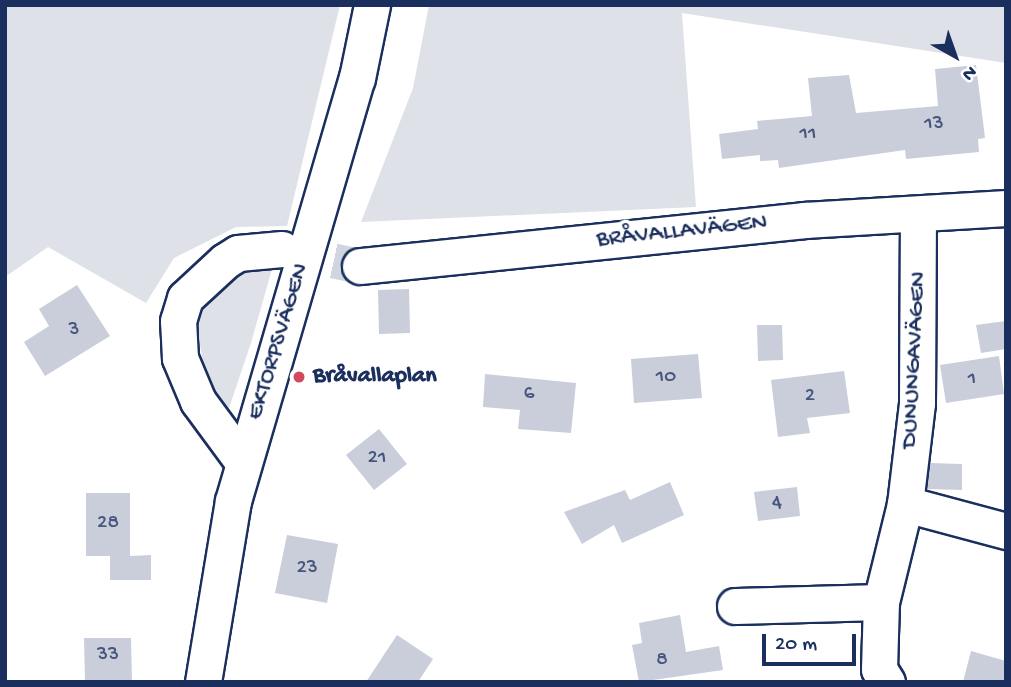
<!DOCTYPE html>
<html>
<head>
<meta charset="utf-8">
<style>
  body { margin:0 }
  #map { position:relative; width:1011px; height:687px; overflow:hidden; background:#fff; font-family:"Gochi Hand",sans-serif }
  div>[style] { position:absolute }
  .green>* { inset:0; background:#dee1e7 }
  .building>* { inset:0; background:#caceda }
  .minor-tunnel>* { height:35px; margin-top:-17.5px; transform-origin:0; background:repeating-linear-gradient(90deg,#d1d5df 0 35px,transparent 0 53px) }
  .roads { filter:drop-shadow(2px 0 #1b2f5e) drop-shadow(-2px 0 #1b2f5e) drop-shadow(0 2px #1b2f5e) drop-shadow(0 -2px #1b2f5e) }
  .minor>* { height:35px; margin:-17.5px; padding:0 17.5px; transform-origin:17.5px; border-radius:17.5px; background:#fff }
  .dots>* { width:19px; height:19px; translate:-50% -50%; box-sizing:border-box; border:4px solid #fff; border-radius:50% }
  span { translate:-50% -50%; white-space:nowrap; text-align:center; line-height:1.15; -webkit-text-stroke:7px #fff; paint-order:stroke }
  .number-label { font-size:21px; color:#47577d }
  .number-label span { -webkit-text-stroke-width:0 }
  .street-label { font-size:24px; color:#1b2f5e }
  .poi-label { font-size:24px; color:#1b2f5e; font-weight:700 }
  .left { translate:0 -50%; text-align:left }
  .frame { position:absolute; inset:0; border:7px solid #1b2f5e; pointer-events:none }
  .north { position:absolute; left:920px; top:21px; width:70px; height:70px; -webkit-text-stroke:5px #fff; paint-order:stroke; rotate:140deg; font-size:19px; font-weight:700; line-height:28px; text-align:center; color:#1b2f5e }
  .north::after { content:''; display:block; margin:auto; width:24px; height:32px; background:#1b2f5e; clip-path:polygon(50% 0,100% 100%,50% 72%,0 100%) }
  .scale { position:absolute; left:762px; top:634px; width:94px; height:32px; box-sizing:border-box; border:4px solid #1b2f5e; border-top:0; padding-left:9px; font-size:21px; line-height:24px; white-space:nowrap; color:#1b2f5e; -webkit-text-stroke:5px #fff; paint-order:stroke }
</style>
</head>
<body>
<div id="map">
  <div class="green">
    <i style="clip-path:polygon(5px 5px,340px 5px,287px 226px,236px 227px,174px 258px,146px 303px,48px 247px,5px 277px)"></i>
    <i style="clip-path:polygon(429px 5px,1006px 5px,1006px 63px,682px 13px,696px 207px,361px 222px,413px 88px)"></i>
    <i style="clip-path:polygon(274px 262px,251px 343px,227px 414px,205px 372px,196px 324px,206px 299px,229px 274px)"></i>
  </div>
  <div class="building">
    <i style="clip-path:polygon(976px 65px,985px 138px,978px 139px,979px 152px,906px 159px,905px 150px,779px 168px,778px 160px,760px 161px,760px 155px,722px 159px,719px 134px,758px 129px,757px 121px,812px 116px,808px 78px,849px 75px,856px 113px,938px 106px,935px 69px)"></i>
    <i style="clip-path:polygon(77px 285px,110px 336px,45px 376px,24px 342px,49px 326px,39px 309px)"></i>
    <i style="clip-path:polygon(409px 289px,410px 333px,379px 334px,378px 290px)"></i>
    <i style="clip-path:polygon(1006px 321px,1006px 349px,981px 353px,976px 325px)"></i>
    <i style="clip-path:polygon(757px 325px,782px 325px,783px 360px,758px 361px)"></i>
    <i style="clip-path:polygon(698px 354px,702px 398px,634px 403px,631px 359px)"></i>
    <i style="clip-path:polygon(999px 356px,1004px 394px,946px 403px,940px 365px)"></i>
    <i style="clip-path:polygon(844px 371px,850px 413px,807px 418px,810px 433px,778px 437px,771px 380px)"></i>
    <i style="clip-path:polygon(485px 374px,576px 383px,571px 433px,518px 429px,520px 410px,483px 407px)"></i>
    <i style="clip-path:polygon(379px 429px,407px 464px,374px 490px,346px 455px)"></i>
    <i style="clip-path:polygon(930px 463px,962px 464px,962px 490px,927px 489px)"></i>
    <i style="clip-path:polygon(670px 482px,684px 515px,622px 543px,614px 525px,582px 544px,564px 512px,625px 490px,630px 500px)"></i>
    <i style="clip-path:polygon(797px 487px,800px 516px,758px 521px,754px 492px)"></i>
    <i style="clip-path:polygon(86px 493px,130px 493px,130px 556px,151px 555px,151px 580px,110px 580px,110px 556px,86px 556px)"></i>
    <i style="clip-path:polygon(287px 535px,338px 544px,327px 603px,275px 593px)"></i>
    <i style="clip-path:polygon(680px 615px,686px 652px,719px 646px,723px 670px,639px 682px,632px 645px,642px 643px,639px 623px)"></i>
    <i style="clip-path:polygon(397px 635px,433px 659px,418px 682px,366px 682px)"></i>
    <i style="clip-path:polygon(84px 638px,131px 638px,132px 682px,85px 682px)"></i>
    <i style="clip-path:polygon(971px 651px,1006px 661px,1006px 682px,963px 682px)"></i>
  </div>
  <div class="minor-tunnel">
    <i style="left:282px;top:249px;width:80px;rotate:12.3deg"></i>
  </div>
  <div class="roads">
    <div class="minor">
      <i style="left:360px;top:266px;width:447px;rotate:-5.9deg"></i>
      <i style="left:805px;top:220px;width:201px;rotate:-3.4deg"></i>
      <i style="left:243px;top:462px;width:76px;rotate:-126.4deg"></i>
      <i style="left:198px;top:401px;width:47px;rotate:-112.7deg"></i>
      <i style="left:180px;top:358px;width:37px;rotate:-93deg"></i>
      <i style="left:178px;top:321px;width:24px;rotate:-73deg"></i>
      <i style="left:185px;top:298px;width:54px;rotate:-42.8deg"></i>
      <i style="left:225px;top:261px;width:15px;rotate:-32deg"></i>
      <i style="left:238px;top:253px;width:44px;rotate:-5.2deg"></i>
      <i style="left:905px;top:504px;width:105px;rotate:15deg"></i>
      <i style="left:735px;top:606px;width:146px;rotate:-1.6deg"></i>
      <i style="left:203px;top:682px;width:183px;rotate:-80.6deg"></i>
      <i style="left:233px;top:501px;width:441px;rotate:-73.7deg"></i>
      <i style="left:357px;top:78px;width:75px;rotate:-78.4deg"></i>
      <i style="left:887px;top:682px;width:15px;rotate:-122deg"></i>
      <i style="left:879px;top:669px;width:67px;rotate:-88.3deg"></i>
      <i style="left:881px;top:602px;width:101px;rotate:-76.2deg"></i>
      <i style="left:905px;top:504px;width:102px;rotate:-83.2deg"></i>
      <i style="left:917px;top:403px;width:186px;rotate:-89.7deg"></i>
    </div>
  </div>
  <div class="dots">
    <i style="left:299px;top:377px;background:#d1495b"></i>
  </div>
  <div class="number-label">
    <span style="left:934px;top:125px">13</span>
    <span style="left:808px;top:135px">11</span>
    <span style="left:74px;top:331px">3</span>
    <span style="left:666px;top:378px">10</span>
    <span style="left:972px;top:380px">1</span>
    <span style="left:529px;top:395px">6</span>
    <span style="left:810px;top:397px">2</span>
    <span style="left:377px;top:459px">21</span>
    <span style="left:777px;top:504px">4</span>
    <span style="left:108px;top:524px">28</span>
    <span style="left:307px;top:569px">23</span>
    <span style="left:108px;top:656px">33</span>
    <span style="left:662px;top:661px">8</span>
  </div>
  <div class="street-label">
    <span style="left:682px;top:232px;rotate:-6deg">BRÅVALLAVÄGEN</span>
    <span style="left:279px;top:342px;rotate:-73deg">EKTORPSVÄGEN</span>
    <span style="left:915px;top:360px;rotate:-87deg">DUNUNGAVÄGEN</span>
  </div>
  <div class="poi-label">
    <span class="left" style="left:313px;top:377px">Bråvallaplan</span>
  </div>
  <div class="frame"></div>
  <div class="north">N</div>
  <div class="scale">20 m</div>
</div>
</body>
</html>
